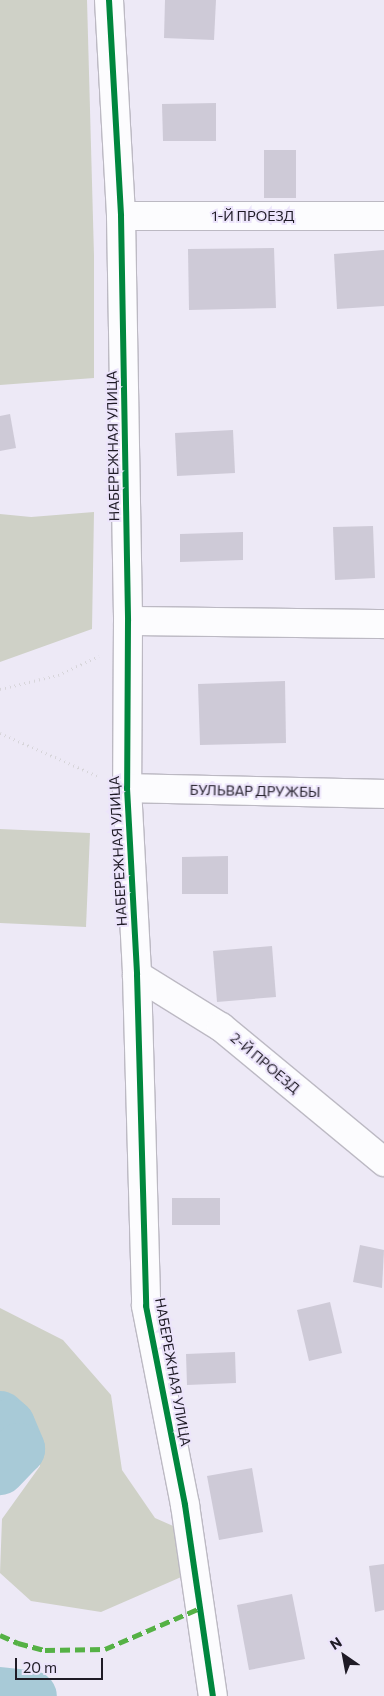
<!DOCTYPE html>
<html>
<head>
<meta charset="utf-8">
<style>
  body { margin:0 }
  #map { position:relative; width:384px; height:1696px; overflow:hidden; background:#ede9f6; font-family:Commissioner,sans-serif }
  div>[style] { position:absolute }
  .green>* { inset:0; background:#cfd1c7 }
  .river>* { height:52px; margin:-26px; padding:0 26px; transform-origin:26px; border-radius:26px; background:#a8cad7 }
  .building>* { inset:0; background:#cecad7 }
  .path>* { height:3px; margin-top:-1.5px; transform-origin:0; background:repeating-linear-gradient(90deg,#d7d5da 0 1px,transparent 0 5px) }
  .roads { filter:drop-shadow(1px 0 #bcb9c3) drop-shadow(-1px 0 #bcb9c3) drop-shadow(0 1px #bcb9c3) drop-shadow(0 -1px #bcb9c3) }
  .minor>* { height:28px; margin:-14px; padding:0 14px; transform-origin:14px; border-radius:14px; background:#fcfcfe }
  .quiet>* { height:5px; margin-top:-2.5px; transform-origin:0; background:repeating-linear-gradient(90deg,#55b145 0 10px,transparent 0 15px) }
  .cycleway>* { height:6px; margin:-3px; padding:0 3px; transform-origin:3px; border-radius:3px; background:#00873e }
  span { translate:-50% -50%; white-space:nowrap; text-align:center; line-height:1.15; -webkit-text-stroke:4px #ece4fb; paint-order:stroke }
  .street-label { font-size:14px; color:#1f1b26 }
  .north { position:absolute; left:319px; top:1631px; width:50px; height:50px; -webkit-text-stroke:4px #ece4fb; paint-order:stroke; rotate:327deg; font-size:14px; font-weight:700; line-height:20px; text-align:center; color:#1f1b26 }
  .north::after { content:''; display:block; margin:auto; width:18px; height:22px; background:#1f1b26; clip-path:polygon(50% 0,100% 100%,50% 72%,0 100%) }
  .scale { position:absolute; left:15px; top:1658px; width:88px; height:22px; box-sizing:border-box; border:2px solid #1f1b26; border-top:0; padding-left:6px; font-size:15px; line-height:18px; white-space:nowrap; color:#1f1b26; -webkit-text-stroke:4px #ece4fb; paint-order:stroke }
</style>
</head>
<body>
<div id="map">
  <div class="green">
    <i style="clip-path:polygon(0 0,87px 0,94px 256px,94px 378px,0 385px)"></i>
    <i style="clip-path:polygon(94px 512px,92px 629px,0 662px,0 514px,31px 517px)"></i>
    <i style="clip-path:polygon(0 829px,90px 833px,86px 927px,0 923px)"></i>
    <i style="clip-path:polygon(0 1308px,63px 1340px,111px 1395px,122px 1470px,155px 1518px,189px 1533px,195px 1571px,101px 1612px,31px 1601px,0 1573px,2px 1519px,40px 1466px,29px 1435px,0 1406px)"></i>
  </div>
  <div class="river">
    <i style="left:0;top:1417px;width:12px;rotate:42deg"></i>
    <i style="left:9px;top:1425px;width:26px;rotate:67deg"></i>
    <i style="left:19px;top:1449px;width:28px;rotate:134deg"></i>
    <i style="left:0;top:1693px;width:31px;rotate:6deg"></i>
  </div>
  <div class="building">
    <i style="clip-path:polygon(165px 0,216px 0,214px 40px,164px 38px)"></i>
    <i style="clip-path:polygon(216px 103px,216px 141px,163px 141px,162px 104px)"></i>
    <i style="clip-path:polygon(264px 150px,296px 150px,296px 198px,264px 198px)"></i>
    <i style="clip-path:polygon(274px 248px,276px 308px,189px 310px,188px 249px)"></i>
    <i style="clip-path:polygon(384px 250px,384px 306px,337px 309px,334px 254px)"></i>
    <i style="clip-path:polygon(10px 414px,16px 448px,0 451px,0 416px)"></i>
    <i style="clip-path:polygon(233px 430px,235px 473px,177px 476px,175px 433px)"></i>
    <i style="clip-path:polygon(373px 526px,375px 578px,335px 580px,333px 527px)"></i>
    <i style="clip-path:polygon(243px 532px,243px 560px,180px 562px,180px 534px)"></i>
    <i style="clip-path:polygon(285px 681px,286px 743px,200px 745px,198px 684px)"></i>
    <i style="clip-path:polygon(228px 856px,228px 894px,182px 894px,182px 857px)"></i>
    <i style="clip-path:polygon(272px 946px,276px 997px,217px 1002px,213px 951px)"></i>
    <i style="clip-path:polygon(172px 1198px,220px 1198px,220px 1225px,172px 1225px)"></i>
    <i style="clip-path:polygon(360px 1245px,384px 1250px,382px 1288px,353px 1282px)"></i>
    <i style="clip-path:polygon(330px 1302px,342px 1353px,309px 1361px,297px 1310px)"></i>
    <i style="clip-path:polygon(235px 1352px,236px 1383px,187px 1385px,186px 1354px)"></i>
    <i style="clip-path:polygon(252px 1468px,263px 1532px,219px 1540px,207px 1476px)"></i>
    <i style="clip-path:polygon(384px 1564px,384px 1610px,375px 1612px,369px 1566px)"></i>
    <i style="clip-path:polygon(292px 1594px,305px 1659px,249px 1670px,237px 1605px)"></i>
  </div>
  <div class="path">
    <i style="left:0;top:689px;width:60px;rotate:-13.6deg"></i>
    <i style="left:58px;top:675px;width:45px;rotate:-24.9deg"></i>
    <i style="left:0;top:733px;width:107px;rotate:23.7deg"></i>
  </div>
  <div class="roads">
    <div class="minor">
      <i style="left:109px;top:0;width:216px;rotate:86.8deg"></i>
      <i style="left:121px;top:216px;width:405px;rotate:89deg"></i>
      <i style="left:128px;top:621px;width:167px;rotate:90.3deg"></i>
      <i style="left:127px;top:788px;width:187px;rotate:86.9deg"></i>
      <i style="left:137px;top:975px;width:331px;rotate:88.4deg"></i>
      <i style="left:146px;top:1306px;width:203px;rotate:78.9deg"></i>
      <i style="left:185px;top:1505px;width:193px;rotate:81.7deg"></i>
      <i style="left:121px;top:216px;width:263px"></i>
      <i style="left:128px;top:621px;width:256px;rotate:0.7deg"></i>
      <i style="left:127px;top:788px;width:257px;rotate:1.3deg"></i>
      <i style="left:137px;top:975px;width:99px;rotate:31.8deg"></i>
      <i style="left:221px;top:1027px;width:212px;rotate:39.6deg"></i>
    </div>
  </div>
  <div class="quiet">
    <i style="left:0;top:1635px;width:20px;rotate:24deg"></i>
    <i style="left:18px;top:1643px;width:28px;rotate:15deg"></i>
    <i style="left:45px;top:1650px;width:60px;rotate:-1deg"></i>
    <i style="left:105px;top:1649px;width:103px;rotate:-23.3deg"></i>
  </div>
  <div class="cycleway">
    <i style="left:109px;top:0;width:216px;rotate:86.8deg"></i>
    <i style="left:121px;top:216px;width:405px;rotate:89deg"></i>
    <i style="left:128px;top:621px;width:167px;rotate:90.3deg"></i>
    <i style="left:127px;top:788px;width:187px;rotate:86.9deg"></i>
    <i style="left:137px;top:975px;width:331px;rotate:88.4deg"></i>
    <i style="left:146px;top:1306px;width:203px;rotate:78.9deg"></i>
    <i style="left:185px;top:1505px;width:193px;rotate:81.7deg"></i>
  </div>
  <div class="street-label">
    <span style="left:253px;top:216px">1-Й ПРОЕЗД</span>
    <span style="left:113px;top:446px;rotate:-91deg">НАБЕРЕЖНАЯ УЛИЦА</span>
    <span style="left:255px;top:791px;rotate:1deg">БУЛЬВАР ДРУЖБЫ</span>
    <span style="left:118px;top:851px;rotate:-93deg">НАБЕРЕЖНАЯ УЛИЦА</span>
    <span style="left:265px;top:1063px;rotate:40deg">2-Й ПРОЕЗД</span>
    <span style="left:173px;top:1372px;rotate:80deg">НАБЕРЕЖНАЯ УЛИЦА</span>
  </div>
  <div class="north">N</div>
  <div class="scale">20 m</div>
</div>
</body>
</html>
